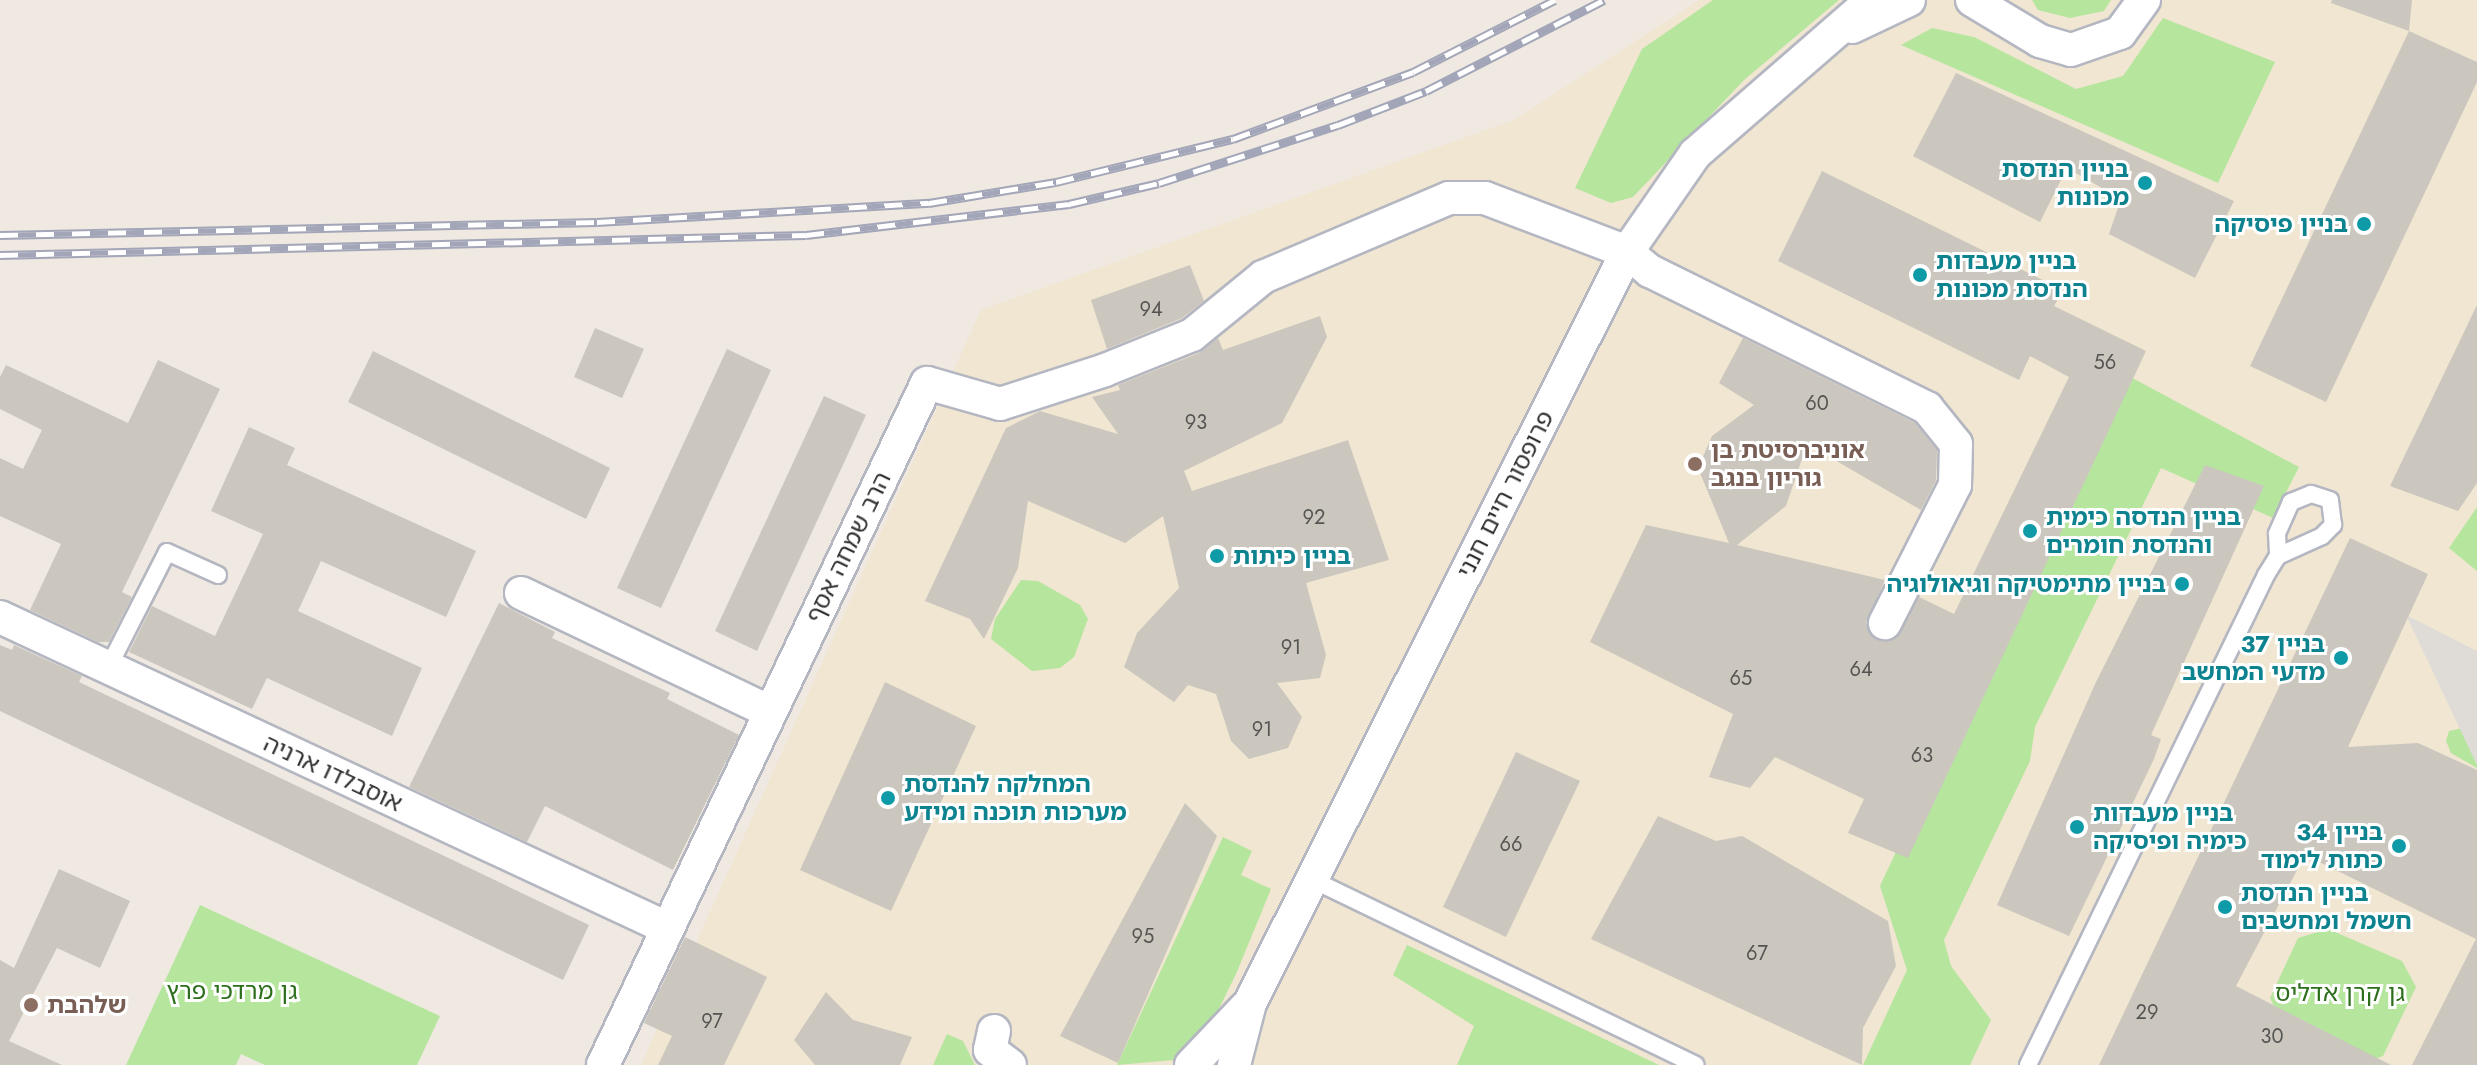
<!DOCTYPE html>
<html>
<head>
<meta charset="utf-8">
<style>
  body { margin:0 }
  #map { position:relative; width:2477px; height:1065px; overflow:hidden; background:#efe9e1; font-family:Jost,"Noto Sans Hebrew",sans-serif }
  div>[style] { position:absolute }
  .education>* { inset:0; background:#f0e6d1 }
  .green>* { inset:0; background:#b6e59e }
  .plaza>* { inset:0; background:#dfdcd8 }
  .building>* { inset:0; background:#cbc7bf }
  .roads { filter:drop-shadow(2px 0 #b4b7c1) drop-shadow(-2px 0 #b4b7c1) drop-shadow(0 2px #b4b7c1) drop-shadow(0 -2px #b4b7c1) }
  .service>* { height:16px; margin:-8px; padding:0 8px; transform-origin:8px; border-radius:8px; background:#fff }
  .minor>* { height:32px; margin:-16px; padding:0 16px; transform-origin:16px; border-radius:16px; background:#fff }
  .rail>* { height:9px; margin-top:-4.5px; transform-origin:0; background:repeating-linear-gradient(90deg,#fff 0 18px,#a3a6b8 0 36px); box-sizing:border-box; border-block:2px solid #a3a6b8 }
  .dots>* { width:22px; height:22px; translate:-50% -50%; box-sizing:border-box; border:4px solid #fff; border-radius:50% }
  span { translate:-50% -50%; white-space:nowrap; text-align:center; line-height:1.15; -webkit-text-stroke:6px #fff; paint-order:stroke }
  .number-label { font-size:20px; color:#555452 }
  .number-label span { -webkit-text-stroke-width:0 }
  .culture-label { font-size:24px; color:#0d838f; font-weight:700 }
  .right { translate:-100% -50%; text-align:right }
  .left { translate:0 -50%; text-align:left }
  .education-label { font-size:24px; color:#785e54; font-weight:700 }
  .street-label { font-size:24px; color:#2e2e2e }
  .park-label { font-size:24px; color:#2c6e1b }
</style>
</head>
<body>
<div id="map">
  <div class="education">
    <i style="clip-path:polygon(1699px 0,2477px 0,2477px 1065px,641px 1065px,981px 310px,1514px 120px)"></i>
  </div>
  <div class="green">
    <i style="clip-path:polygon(1713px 0,1839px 0,1744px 80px,1633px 197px,1611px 203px,1575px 188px,1642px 49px)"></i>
    <i style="clip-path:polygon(2032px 0,2111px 0,2104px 11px,2070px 18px,2038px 10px)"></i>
    <i style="clip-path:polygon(2163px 18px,2275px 62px,2218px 183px,1901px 45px,1932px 28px,1974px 37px,2076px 89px,2123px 76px)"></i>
    <i style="clip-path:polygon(2121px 372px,2299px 467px,2273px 518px,2161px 468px,2035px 727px,2030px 761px,1944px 940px,1951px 966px,1991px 1020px,1970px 1065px,1863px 1065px,1907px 970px,1880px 886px)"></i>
    <i style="clip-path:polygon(2477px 507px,2477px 571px,2449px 548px)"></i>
    <i style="clip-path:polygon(1021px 580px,1038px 581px,1080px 605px,1088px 619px,1074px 657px,1060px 668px,1032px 671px,991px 639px,995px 619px)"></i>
    <i style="clip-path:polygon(2477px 725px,2477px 768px,2451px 753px,2446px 741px,2449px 731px)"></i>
    <i style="clip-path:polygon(1223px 837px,1252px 851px,1241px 875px,1271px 889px,1236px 974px,1205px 1037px,1175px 1060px,1117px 1065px)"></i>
    <i style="clip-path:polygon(200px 905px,440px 1016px,417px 1065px,265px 1065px,241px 1054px,236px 1065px,126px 1065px)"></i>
    <i style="clip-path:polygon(2328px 929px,2402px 961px,2416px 987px,2383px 1056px,2361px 1064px,2283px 1025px,2270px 998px,2298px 938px)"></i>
    <i style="clip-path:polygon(1407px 945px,1659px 1065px,1457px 1065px,1474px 1026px,1393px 975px)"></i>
    <i style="clip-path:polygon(947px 1034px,963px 1041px,975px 1065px,933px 1065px)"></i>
  </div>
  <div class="plaza">
    <i style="clip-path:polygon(2406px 615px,2477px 651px,2477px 765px)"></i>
  </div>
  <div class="building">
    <i style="clip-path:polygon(2332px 0,2412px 0,2409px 31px,2331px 3px)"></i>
    <i style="clip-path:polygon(2409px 31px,2477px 62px,2477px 82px,2326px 402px,2250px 366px)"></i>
    <i style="clip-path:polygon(1956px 73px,2234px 201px,2195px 278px,2109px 234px,2121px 199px,2067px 168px,2040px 222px,1913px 156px)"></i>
    <i style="clip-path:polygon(1822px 171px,2063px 290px,2054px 306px,2146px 351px,1908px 858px,1848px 833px,1864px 799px,1775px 757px,1750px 788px,1709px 777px,1733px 714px,1590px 642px,1646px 525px,1729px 543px,1698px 468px,1712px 436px,1754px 405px,1719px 383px,1743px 338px,1915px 423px,1937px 450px,1936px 480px,1921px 510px,1807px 444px,1786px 506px,1737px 545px,1885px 580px,1866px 623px,1877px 640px,1896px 638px,1919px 597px,1954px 614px,2069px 377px,2030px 356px,2019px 380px,1778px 261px)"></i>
    <i style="clip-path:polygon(1190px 265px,1204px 301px,1182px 318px,1107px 349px,1091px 300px)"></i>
    <i style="clip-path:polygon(2477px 305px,2477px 483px,2458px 511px,2390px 486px)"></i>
    <i style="clip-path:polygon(1320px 316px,1327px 337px,1282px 423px,1184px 471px,1192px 491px,1348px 440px,1389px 560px,1306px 583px,1326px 655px,1320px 678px,1277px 683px,1302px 717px,1288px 748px,1249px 759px,1231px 741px,1216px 694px,1188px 685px,1174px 702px,1124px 667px,1137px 633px,1179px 588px,1163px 516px,1125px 543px,1028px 501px,1018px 568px,984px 639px,970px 619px,925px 601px,1006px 428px,1040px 411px,1118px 434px,1092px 397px,1120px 390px,1118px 385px,1199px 353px,1218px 338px,1223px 350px)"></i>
    <i style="clip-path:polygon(595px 328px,644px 349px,622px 398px,574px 377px)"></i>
    <i style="clip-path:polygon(727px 349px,771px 370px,661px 608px,617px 588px)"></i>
    <i style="clip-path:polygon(373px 351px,610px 468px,586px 519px,348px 402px)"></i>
    <i style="clip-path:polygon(158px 360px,220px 389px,122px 592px,132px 597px,109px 642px,98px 642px,30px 610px,61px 544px,0 516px,0 458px,23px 469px,42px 430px,0 409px,0 377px,6px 365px,128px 423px)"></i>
    <i style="clip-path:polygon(824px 396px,866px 415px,757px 651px,715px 631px)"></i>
    <i style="clip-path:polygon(249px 427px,295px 448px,287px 465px,476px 551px,446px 617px,321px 561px,298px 611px,422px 668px,392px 736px,267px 678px,252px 709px,129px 652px,152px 606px,215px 636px,263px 534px,211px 511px)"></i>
    <i style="clip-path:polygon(2205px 465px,2264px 486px,2151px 735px,2161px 739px,2154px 759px,2069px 936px,1997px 905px,2096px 682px)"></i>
    <i style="clip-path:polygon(2350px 538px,2428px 574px,2348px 747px,2418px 743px,2477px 770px,2477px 1065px,2412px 1065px,2476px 939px,2305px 855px,2236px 986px,2391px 1065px,2099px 1065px)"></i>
    <i style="clip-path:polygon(499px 603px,555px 632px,552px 638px,670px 693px,667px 699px,739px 735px,673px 870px,545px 806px,527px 842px,409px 787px)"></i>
    <i style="clip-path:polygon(0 645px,12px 650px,14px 645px,82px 676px,79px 682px,589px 925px,563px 980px,0 711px)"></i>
    <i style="clip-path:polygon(885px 682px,976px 726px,891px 911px,800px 870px)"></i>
    <i style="clip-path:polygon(1516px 752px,1580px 781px,1506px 937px,1443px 907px)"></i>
    <i style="clip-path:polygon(1185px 803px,1217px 836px,1118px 1063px,1060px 1036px)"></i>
    <i style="clip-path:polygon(1658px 816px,1716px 841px,1742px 836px,1888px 921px,1896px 966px,1863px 1028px,1862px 1065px,1591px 939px)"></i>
    <i style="clip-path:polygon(59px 869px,130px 901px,100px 968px,57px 948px,9px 1041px,62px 1065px,0 1065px,0 960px,14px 968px)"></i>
    <i style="clip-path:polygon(685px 937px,767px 977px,724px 1065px,658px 1065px,672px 1036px,644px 1023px)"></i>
    <i style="clip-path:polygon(826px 992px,853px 1020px,912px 1037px,900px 1065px,815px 1065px,794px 1040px)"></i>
  </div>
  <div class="roads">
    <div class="service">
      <i style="left:108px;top:668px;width:130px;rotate:-63deg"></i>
      <i style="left:167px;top:552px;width:56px;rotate:24.3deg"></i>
      <i style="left:1311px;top:879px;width:427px;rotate:25.8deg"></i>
      <i style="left:2028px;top:1065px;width:545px;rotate:-64.09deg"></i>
      <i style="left:2266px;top:575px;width:22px;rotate:-58deg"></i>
      <i style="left:2278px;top:556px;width:48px;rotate:-24.4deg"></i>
      <i style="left:2322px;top:536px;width:16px;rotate:-45deg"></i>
      <i style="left:2333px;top:525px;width:25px;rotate:-97deg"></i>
      <i style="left:2330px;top:500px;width:20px;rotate:-162deg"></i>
      <i style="left:2311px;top:494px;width:22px;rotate:158deg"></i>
      <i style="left:2291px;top:502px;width:35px;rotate:114deg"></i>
      <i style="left:2277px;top:534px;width:22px;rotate:87deg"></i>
    </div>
    <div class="minor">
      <i style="left:1972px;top:0;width:79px;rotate:31.1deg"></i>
      <i style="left:2040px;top:41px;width:32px;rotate:16deg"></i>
      <i style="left:2071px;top:50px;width:52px;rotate:-19.1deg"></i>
      <i style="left:2120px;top:33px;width:41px;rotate:-54deg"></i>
      <i style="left:1852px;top:27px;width:63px;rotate:-25.3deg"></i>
      <i style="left:521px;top:593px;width:276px;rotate:25.5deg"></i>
      <i style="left:0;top:617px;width:736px;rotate:25deg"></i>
      <i style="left:994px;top:1031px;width:19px;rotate:102deg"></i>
      <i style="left:990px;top:1050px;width:25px;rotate:37deg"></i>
      <i style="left:603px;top:1065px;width:755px;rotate:-64.59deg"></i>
      <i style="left:927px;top:383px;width:76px;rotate:16deg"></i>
      <i style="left:1000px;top:404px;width:110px;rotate:-17.9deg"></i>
      <i style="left:1105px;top:370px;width:94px;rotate:-21.9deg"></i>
      <i style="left:1192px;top:335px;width:92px;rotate:-39.2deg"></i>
      <i style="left:1263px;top:277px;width:202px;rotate:-23deg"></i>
      <i style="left:1449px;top:198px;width:36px"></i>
      <i style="left:1485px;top:198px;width:152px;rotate:20.8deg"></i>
      <i style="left:1627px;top:252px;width:30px;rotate:40deg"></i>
      <i style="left:1650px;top:271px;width:309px;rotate:26.3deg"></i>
      <i style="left:1927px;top:408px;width:46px;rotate:51.1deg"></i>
      <i style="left:1956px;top:444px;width:41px;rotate:91.4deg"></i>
      <i style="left:1955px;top:485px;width:155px;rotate:116.9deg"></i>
      <i style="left:1191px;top:1065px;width:79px;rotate:-46.5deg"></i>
      <i style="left:1234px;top:1065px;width:64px;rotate:-75.5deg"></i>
      <i style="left:1250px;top:1003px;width:840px;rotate:-63.34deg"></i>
      <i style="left:1627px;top:252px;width:119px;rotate:-55.2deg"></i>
      <i style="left:1695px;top:154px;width:235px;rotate:-41deg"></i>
    </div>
  </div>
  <div class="rail">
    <i style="left:0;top:235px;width:597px;rotate:-1.25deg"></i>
    <i style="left:597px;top:222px;width:333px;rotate:-3.3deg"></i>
    <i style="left:929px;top:203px;width:129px;rotate:-9.4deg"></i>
    <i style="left:1056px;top:182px;width:182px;rotate:-13.7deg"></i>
    <i style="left:1233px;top:139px;width:192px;rotate:-20.4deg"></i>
    <i style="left:1413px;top:72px;width:159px;rotate:-26.9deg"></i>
    <i style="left:0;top:255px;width:806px;rotate:-1.42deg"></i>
    <i style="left:806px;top:235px;width:265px;rotate:-6.7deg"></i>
    <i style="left:1069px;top:204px;width:92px;rotate:-13.1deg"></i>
    <i style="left:1159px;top:183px;width:188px;rotate:-18deg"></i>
    <i style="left:1338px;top:125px;width:94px;rotate:-21.1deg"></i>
    <i style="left:1426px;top:91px;width:200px;rotate:-27.1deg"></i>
  </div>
  <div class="dots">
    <i style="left:2145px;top:183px;background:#0f9aa8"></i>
    <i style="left:2364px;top:224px;background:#0f9aa8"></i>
    <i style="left:1920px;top:275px;background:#0f9aa8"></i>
    <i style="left:1695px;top:464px;background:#8d6e63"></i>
    <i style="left:2030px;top:531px;background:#0f9aa8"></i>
    <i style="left:1217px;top:556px;background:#0f9aa8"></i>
    <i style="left:2182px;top:584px;background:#0f9aa8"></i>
    <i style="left:2341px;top:658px;background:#0f9aa8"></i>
    <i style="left:888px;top:798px;background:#0f9aa8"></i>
    <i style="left:2077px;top:827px;background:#0f9aa8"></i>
    <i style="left:2399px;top:846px;background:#0f9aa8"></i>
    <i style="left:2225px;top:907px;background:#0f9aa8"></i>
    <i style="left:31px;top:1005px;background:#8d6e63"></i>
  </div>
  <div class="number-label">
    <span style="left:1151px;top:309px">94</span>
    <span style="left:2105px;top:362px">56</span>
    <span style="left:1817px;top:403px">60</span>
    <span style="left:1196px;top:422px">93</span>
    <span style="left:1314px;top:517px">92</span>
    <span style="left:1291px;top:647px">91</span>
    <span style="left:1861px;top:669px">64</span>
    <span style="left:1741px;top:678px">65</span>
    <span style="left:1262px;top:729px">91</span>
    <span style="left:1922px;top:755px">63</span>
    <span style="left:1511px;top:844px">66</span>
    <span style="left:1143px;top:936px">95</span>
    <span style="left:1757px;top:953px">67</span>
    <span style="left:2147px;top:1012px">29</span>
    <span style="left:712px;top:1021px">97</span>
    <span style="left:2272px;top:1036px">30</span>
  </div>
  <div class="culture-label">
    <span class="right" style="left:2129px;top:183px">בניין הנדסת<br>מכונות</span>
    <span class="right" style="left:2348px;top:224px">בניין פיסיקה</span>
    <span class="left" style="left:1936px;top:275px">בניין מעבדות<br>הנדסת מכונות</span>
    <span class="left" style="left:2046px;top:531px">בניין הנדסה כימית<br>והנדסת חומרים</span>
    <span class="left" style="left:1233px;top:556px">בניין כיתות</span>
    <span class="right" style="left:2166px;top:584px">בניין מתימטיקה וגיאולוגיה</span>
    <span class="right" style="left:2325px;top:658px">בניין 37<br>מדעי המחשב</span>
    <span class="left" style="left:904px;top:798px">המחלקה להנדסת<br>מערכות תוכנה ומידע</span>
    <span class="left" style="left:2093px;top:827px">בניין מעבדות<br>כימיה ופיסיקה</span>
    <span class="right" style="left:2383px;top:846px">בניין 34<br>כתות לימוד</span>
    <span class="left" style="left:2241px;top:907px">בניין הנדסת<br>חשמל ומחשבים</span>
  </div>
  <div class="education-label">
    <span class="left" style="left:1711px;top:464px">אוניברסיטת בן<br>גוריון בנגב</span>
    <span class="left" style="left:47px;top:1005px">שלהבת</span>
  </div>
  <div class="street-label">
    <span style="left:1505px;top:494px;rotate:-63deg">פרופסור חיים חנני</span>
    <span style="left:848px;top:547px;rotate:-64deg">הרב שמחה אסף</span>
    <span style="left:333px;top:773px;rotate:25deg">אוסבלדו ארניה</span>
  </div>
  <div class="park-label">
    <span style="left:232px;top:991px">גן מרדכי פרץ</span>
    <span style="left:2340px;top:993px">גן קרן אדליס</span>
  </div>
</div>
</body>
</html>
